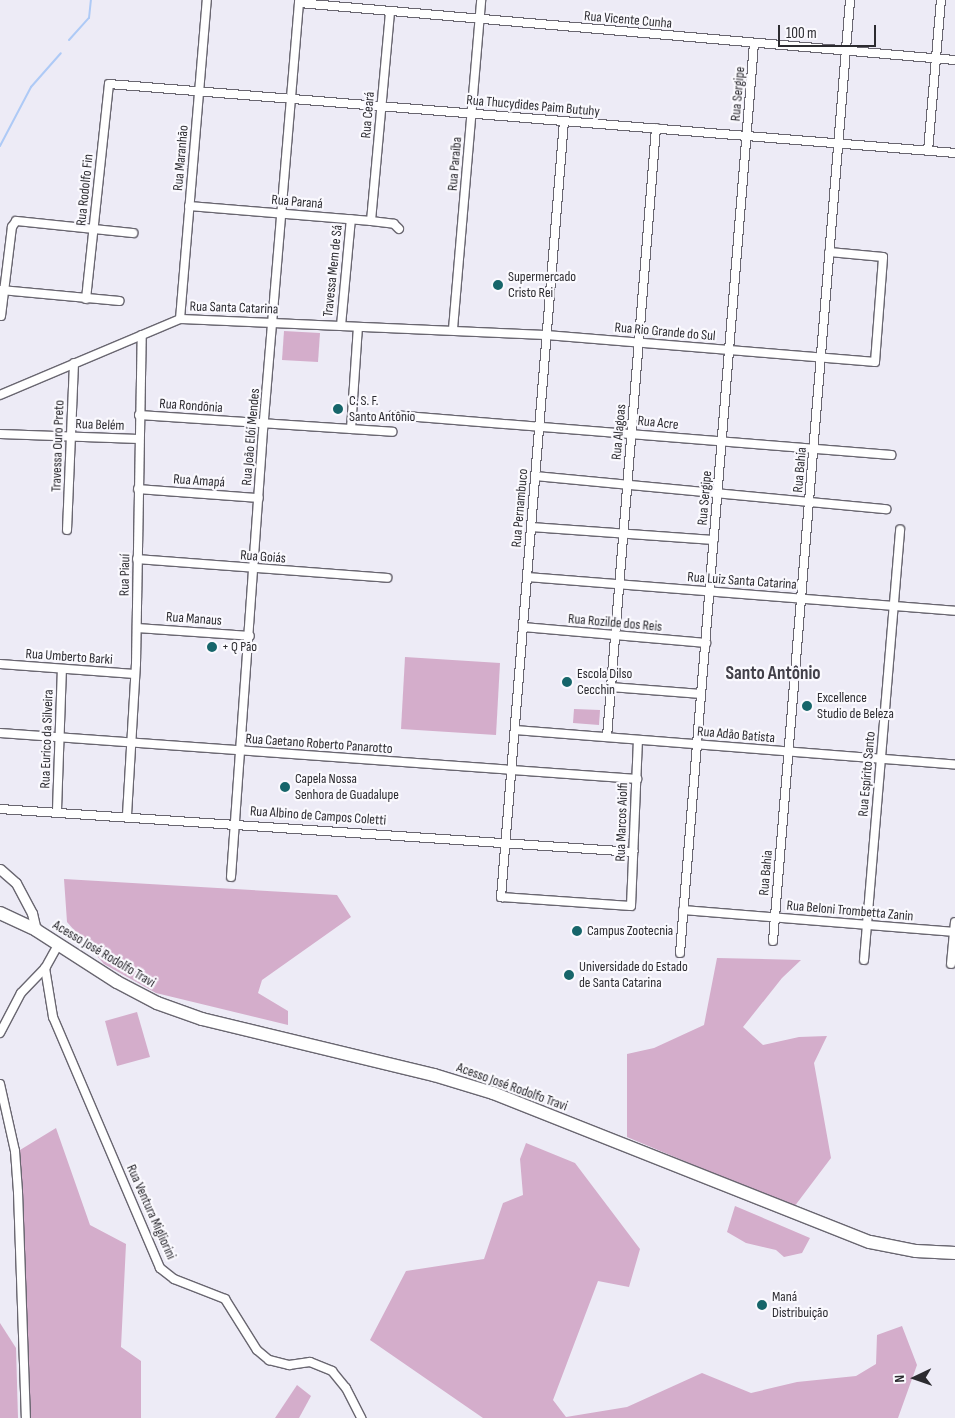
<!DOCTYPE html>
<html>
<head>
<meta charset="utf-8">
<style>
  body { margin:0 }
  #map { position:relative; width:955px; height:1418px; overflow:hidden; background:#edebf6; font-family:"Sofia Sans Condensed",sans-serif }
  div>[style] { position:absolute }
  .green>* { inset:0; background:#d4adcb }
  .stream>* { height:2px; margin:-1px; padding:0 1px; transform-origin:1px; border-radius:1px; background:#aecaf6 }
  .roads { filter:drop-shadow(1px 0 #696670) drop-shadow(-1px 0 #696670) drop-shadow(0 1px #696670) drop-shadow(0 -1px #696670) }
  .minor>* { height:8px; margin:-4px; padding:0 4px; transform-origin:4px; border-radius:4px; background:#fff }
  .tertiary>* { height:9px; margin:-4.5px; padding:0 4.5px; transform-origin:4.5px; border-radius:4.5px; background:#fff }
  .trunk>* { height:12px; margin:-6px; padding:0 6px; transform-origin:6px; border-radius:6px; background:#fff }
  .dots>* { width:14px; height:14px; translate:-50% -50%; box-sizing:border-box; border:2px solid #faf9fe; border-radius:50% }
  span { translate:-50% -50%; white-space:nowrap; text-align:center; line-height:1.15; -webkit-text-stroke:4.5px #faf9fe; paint-order:stroke }
  .street-label { font-size:14px; color:#2c2b30 }
  .poi-label { font-size:14px; color:#2c2b30 }
  .left { translate:0 -50%; text-align:left }
  .district-label { font-size:19px; color:#424049; font-weight:700 }
  .north { position:absolute; left:890px; top:1353px; width:50px; height:50px; -webkit-text-stroke:4px #faf9fe; paint-order:stroke; rotate:267deg; font-size:14px; font-weight:700; line-height:20px; text-align:center; color:#2c2b30 }
  .north::after { content:''; display:block; margin:auto; width:18px; height:22px; background:#2c2b30; clip-path:polygon(50% 0,100% 100%,50% 72%,0 100%) }
  .scale { position:absolute; left:778px; top:25px; width:98px; height:22px; box-sizing:border-box; border:2px solid #2c2b30; border-top:0; padding-left:6px; font-size:15px; line-height:18px; white-space:nowrap; color:#2c2b30; -webkit-text-stroke:4px #faf9fe; paint-order:stroke }
</style>
</head>
<body>
<div id="map">
  <div class="green">
    <i style="clip-path:polygon(284px 331px,320px 333px,318px 362px,282px 360px)"></i>
    <i style="clip-path:polygon(405px 657px,500px 663px,496px 735px,401px 729px)"></i>
    <i style="clip-path:polygon(574px 709px,600px 710px,599px 725px,573px 723px)"></i>
    <i style="clip-path:polygon(64px 879px,337px 895px,351px 917px,262px 980px,258px 993px,288px 1011px,288px 1025px,156px 993px,104px 964px,67px 922px)"></i>
    <i style="clip-path:polygon(717px 958px,801px 960px,782px 978px,743px 1027px,763px 1045px,799px 1037px,827px 1036px,814px 1063px,831px 1158px,794px 1207px,627px 1137px,627px 1054px,654px 1048px,704px 1025px)"></i>
    <i style="clip-path:polygon(137px 1012px,150px 1057px,117px 1066px,105px 1021px)"></i>
    <i style="clip-path:polygon(56px 1128px,90px 1225px,126px 1244px,121px 1347px,141px 1361px,141px 1418px,28px 1418px,20px 1150px)"></i>
    <i style="clip-path:polygon(526px 1143px,575px 1163px,640px 1249px,629px 1287px,598px 1281px,553px 1400px,566px 1417px,627px 1407px,702px 1373px,751px 1393px,797px 1382px,856px 1376px,876px 1364px,877px 1335px,902px 1326px,917px 1365px,898px 1418px,483px 1418px,370px 1340px,406px 1271px,484px 1259px,503px 1203px,523px 1195px,520px 1159px)"></i>
    <i style="clip-path:polygon(735px 1206px,810px 1238px,802px 1253px,784px 1257px,776px 1250px,746px 1243px,727px 1232px)"></i>
    <i style="clip-path:polygon(0 1323px,16px 1348px,18px 1418px,0 1418px)"></i>
    <i style="clip-path:polygon(297px 1385px,311px 1396px,299px 1418px,275px 1418px)"></i>
  </div>
  <div class="stream">
    <i style="left:69px;top:40px;width:30px;rotate:-48deg"></i>
    <i style="left:89px;top:18px;width:18px;rotate:-84deg"></i>
    <i style="left:0;top:146px;width:67px;rotate:-62.3deg"></i>
    <i style="left:31px;top:87px;width:45px;rotate:-48.6deg"></i>
  </div>
  <div class="roads">
    <div class="minor">
      <i style="left:299px;top:3px;width:658px;rotate:4.97deg"></i>
      <i style="left:564px;top:121px;width:779px;rotate:94.64deg"></i>
      <i style="left:501px;top:897px;width:130px;rotate:4deg"></i>
      <i style="left:631px;top:906px;width:166px;rotate:-87.6deg"></i>
      <i style="left:928px;top:151px;width:152px;rotate:-85.1deg"></i>
      <i style="left:189px;top:206px;width:183px;rotate:4.7deg"></i>
      <i style="left:371px;top:221px;width:23px;rotate:7deg"></i>
      <i style="left:394px;top:224px;width:7px;rotate:45deg"></i>
      <i style="left:371px;top:221px;width:209px;rotate:-84.8deg"></i>
      <i style="left:1px;top:290px;width:119px;rotate:5.3deg"></i>
      <i style="left:86px;top:299px;width:216px;rotate:-83.9deg"></i>
      <i style="left:109px;top:84px;width:849px;rotate:4.66deg"></i>
      <i style="left:1px;top:316px;width:90px;rotate:-83deg"></i>
      <i style="left:12px;top:227px;width:7px;rotate:-56deg"></i>
      <i style="left:16px;top:221px;width:118px;rotate:5.9deg"></i>
      <i style="left:180px;top:319px;width:320px;rotate:-85.2deg"></i>
      <i style="left:341px;top:326px;width:107px;rotate:-84.7deg"></i>
      <i style="left:453px;top:329px;width:330px;rotate:-85.1deg"></i>
      <i style="left:0;top:395px;width:195px;rotate:-22.9deg"></i>
      <i style="left:180px;top:319px;width:367px;rotate:2.5deg"></i>
      <i style="left:547px;top:335px;width:329px;rotate:4.7deg"></i>
      <i style="left:875px;top:362px;width:105px;rotate:-85.6deg"></i>
      <i style="left:883px;top:257px;width:54px;rotate:-174.7deg"></i>
      <i style="left:139px;top:415px;width:254px;rotate:3.8deg"></i>
      <i style="left:393px;top:415px;width:500px;rotate:4.6deg"></i>
      <i style="left:351px;top:429px;width:102px;rotate:-86.1deg"></i>
      <i style="left:0;top:434px;width:139px;rotate:2.1deg"></i>
      <i style="left:535px;top:476px;width:353px;rotate:5.4deg"></i>
      <i style="left:138px;top:489px;width:121px;rotate:4.3deg"></i>
      <i style="left:531px;top:527px;width:183px;rotate:4.1deg"></i>
      <i style="left:67px;top:530px;width:167px;rotate:-87.6deg"></i>
      <i style="left:137px;top:559px;width:251px;rotate:4.3deg"></i>
      <i style="left:527px;top:577px;width:429px;rotate:4.5deg"></i>
      <i style="left:523px;top:627px;width:184px;rotate:5deg"></i>
      <i style="left:137px;top:628px;width:113px;rotate:4deg"></i>
      <i style="left:0;top:664px;width:135px;rotate:4.2deg"></i>
      <i style="left:611px;top:687px;width:90px;rotate:4.4deg"></i>
      <i style="left:515px;top:730px;width:441px;rotate:4.5deg"></i>
      <i style="left:0;top:733px;width:639px;rotate:4.13deg"></i>
      <i style="left:607px;top:737px;width:611px;rotate:-85.4deg"></i>
      <i style="left:0;top:809px;width:635px;rotate:3.88deg"></i>
      <i style="left:57px;top:810px;width:141px;rotate:-88deg"></i>
      <i style="left:127px;top:815px;width:151px;rotate:-86.6deg"></i>
      <i style="left:136px;top:664px;width:329px;rotate:-89deg"></i>
      <i style="left:231px;top:877px;width:435px;rotate:-85.9deg"></i>
      <i style="left:262px;top:443px;width:445px;rotate:-85.2deg"></i>
      <i style="left:683px;top:910px;width:273px;rotate:4.6deg"></i>
      <i style="left:773px;top:941px;width:944px;rotate:-85.32deg"></i>
      <i style="left:58px;top:945px;width:26px;rotate:119deg"></i>
      <i style="left:45px;top:968px;width:50px;rotate:80.7deg"></i>
      <i style="left:53px;top:1017px;width:273px;rotate:66.9deg"></i>
      <i style="left:160px;top:1268px;width:18px;rotate:38deg"></i>
      <i style="left:174px;top:1279px;width:55px;rotate:21.4deg"></i>
      <i style="left:225px;top:1299px;width:60px;rotate:57.9deg"></i>
      <i style="left:257px;top:1350px;width:16px;rotate:40deg"></i>
      <i style="left:269px;top:1360px;width:21px;rotate:14deg"></i>
      <i style="left:289px;top:1365px;width:21px;rotate:-8deg"></i>
      <i style="left:310px;top:1362px;width:24px;rotate:22deg"></i>
      <i style="left:332px;top:1371px;width:22px;rotate:51deg"></i>
      <i style="left:346px;top:1388px;width:34px;rotate:63deg"></i>
      <i style="left:680px;top:953px;width:912px;rotate:-85.35deg"></i>
      <i style="left:864px;top:960px;width:432px;rotate:-85.2deg"></i>
      <i style="left:951px;top:964px;width:42px;rotate:-84.6deg"></i>
      <i style="left:0;top:1033px;width:45px;rotate:-62.3deg"></i>
      <i style="left:21px;top:993px;width:35px;rotate:-46deg"></i>
      <i style="left:0;top:1084px;width:69px;rotate:77.4deg"></i>
      <i style="left:15px;top:1151px;width:41px;rotate:85.8deg"></i>
      <i style="left:18px;top:1192px;width:226px;rotate:88deg"></i>
    </div>
    <div class="tertiary">
      <i style="left:0;top:869px;width:21px;rotate:41deg"></i>
      <i style="left:16px;top:883px;width:34px;rotate:62deg"></i>
      <i style="left:32px;top:913px;width:17px;rotate:77deg"></i>
    </div>
    <div class="trunk">
      <i style="left:0;top:913px;width:40px;rotate:25deg"></i>
      <i style="left:36px;top:930px;width:96px;rotate:32.7deg"></i>
      <i style="left:117px;top:982px;width:45px;rotate:27.7deg"></i>
      <i style="left:157px;top:1003px;width:48px;rotate:19.6deg"></i>
      <i style="left:202px;top:1019px;width:239px;rotate:13.6deg"></i>
      <i style="left:434px;top:1075px;width:62px;rotate:17deg"></i>
      <i style="left:493px;top:1093px;width:405px;rotate:21.6deg"></i>
      <i style="left:870px;top:1242px;width:47px;rotate:11.1deg"></i>
      <i style="left:916px;top:1251px;width:39px;rotate:3deg"></i>
    </div>
  </div>
  <div class="dots">
    <i style="left:498px;top:285px;background:#16656a"></i>
    <i style="left:338px;top:409px;background:#16656a"></i>
    <i style="left:212px;top:647px;background:#16656a"></i>
    <i style="left:567px;top:682px;background:#16656a"></i>
    <i style="left:807px;top:706px;background:#16656a"></i>
    <i style="left:285px;top:787px;background:#16656a"></i>
    <i style="left:577px;top:931px;background:#16656a"></i>
    <i style="left:569px;top:975px;background:#16656a"></i>
    <i style="left:762px;top:1305px;background:#16656a"></i>
  </div>
  <div class="street-label">
    <span style="left:628px;top:20px;rotate:5deg">Rua Vicente Cunha</span>
    <span style="left:738px;top:94px;rotate:-85deg">Rua Sergipe</span>
    <span style="left:533px;top:106px;rotate:5deg">Rua Thucydides Paim Butuhy</span>
    <span style="left:368px;top:115px;rotate:-85deg">Rua Ceará</span>
    <span style="left:181px;top:158px;rotate:-85deg">Rua Maranhão</span>
    <span style="left:455px;top:164px;rotate:-85deg">Rua Paraíba</span>
    <span style="left:85px;top:190px;rotate:-84deg">Rua Rodolfo Fin</span>
    <span style="left:297px;top:202px;rotate:5deg">Rua Paraná</span>
    <span style="left:333px;top:271px;rotate:-84deg">Travessa Mem de Sá</span>
    <span style="left:234px;top:308px;rotate:2deg">Rua Santa Catarina</span>
    <span style="left:665px;top:332px;rotate:5deg">Rua Rio Grande do Sul</span>
    <span style="left:191px;top:406px;rotate:4deg">Rua Rondônia</span>
    <span style="left:658px;top:423px;rotate:6deg">Rua Acre</span>
    <span style="left:100px;top:425px;rotate:2deg">Rua Belém</span>
    <span style="left:619px;top:432px;rotate:-85deg">Rua Alagoas</span>
    <span style="left:251px;top:437px;rotate:-85deg">Rua João Elói Mendes</span>
    <span style="left:58px;top:446px;rotate:-88deg">Travessa Ouro Preto</span>
    <span style="left:800px;top:470px;rotate:-85deg">Rua Bahia</span>
    <span style="left:199px;top:481px;rotate:4deg">Rua Amapá</span>
    <span style="left:705px;top:498px;rotate:-85deg">Rua Sergipe</span>
    <span style="left:520px;top:508px;rotate:-85deg">Rua Pernambuco</span>
    <span style="left:263px;top:557px;rotate:4deg">Rua Goiás</span>
    <span style="left:125px;top:575px;rotate:-89deg">Rua Piauí</span>
    <span style="left:742px;top:581px;rotate:4deg">Rua Luiz Santa Catarina</span>
    <span style="left:194px;top:619px;rotate:4deg">Rua Manaus</span>
    <span style="left:615px;top:623px;rotate:5deg">Rua Rozilde dos Reis</span>
    <span style="left:69px;top:657px;rotate:4deg">Rua Umberto Barki</span>
    <span style="left:736px;top:735px;rotate:5deg">Rua Adão Batista</span>
    <span style="left:47px;top:739px;rotate:-88deg">Rua Eurico da Silveira</span>
    <span style="left:319px;top:744px;rotate:4deg">Rua Caetano Roberto Panarotto</span>
    <span style="left:867px;top:774px;rotate:-85deg">Rua Espírito Santo</span>
    <span style="left:318px;top:816px;rotate:4deg">Rua Albino de Campos Coletti</span>
    <span style="left:622px;top:822px;rotate:-88deg">Rua Marcos Aiolfi</span>
    <span style="left:766px;top:873px;rotate:-85deg">Rua Bahia</span>
    <span style="left:850px;top:911px;rotate:5deg">Rua Beloni Trombetta Zanin</span>
    <span style="left:104px;top:954px;rotate:31deg">Acesso José Rodolfo Travi</span>
    <span style="left:512px;top:1087px;rotate:20deg">Acesso José Rodolfo Travi</span>
    <span style="left:151px;top:1212px;rotate:66deg">Rua Ventura Migliorini</span>
  </div>
  <div class="poi-label">
    <span class="left" style="left:508px;top:285px">Supermercado<br>Cristo Rei</span>
    <span class="left" style="left:349px;top:409px">C. S. F.<br>Santo Antônio</span>
    <span class="left" style="left:222px;top:647px">+ Q Pão</span>
    <span class="left" style="left:577px;top:682px">Escola Dilso<br>Cecchin</span>
    <span class="left" style="left:817px;top:706px">Excellence<br>Studio de Beleza</span>
    <span class="left" style="left:295px;top:787px">Capela Nossa<br>Senhora de Guadalupe</span>
    <span class="left" style="left:587px;top:931px">Campus Zootecnia</span>
    <span class="left" style="left:579px;top:975px">Universidade do Estado<br>de Santa Catarina</span>
    <span class="left" style="left:772px;top:1305px">Maná<br>Distribuição</span>
  </div>
  <div class="district-label">
    <span style="left:773px;top:674px">Santo Antônio</span>
  </div>
  <div class="north">N</div>
  <div class="scale">100 m</div>
</div>
</body>
</html>
